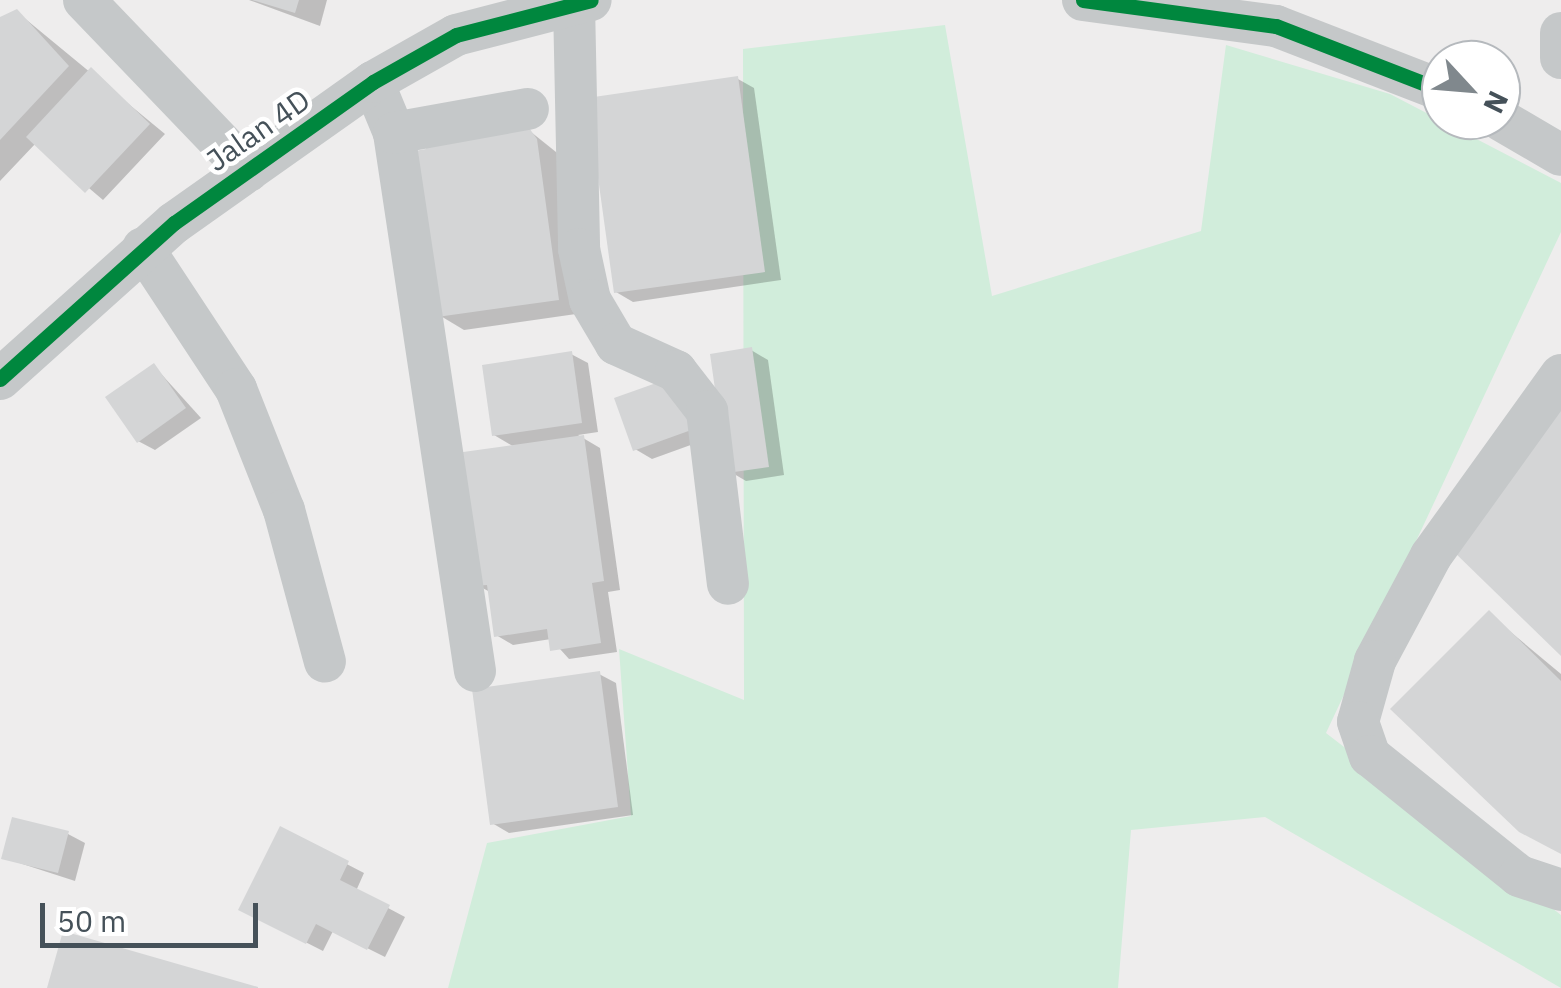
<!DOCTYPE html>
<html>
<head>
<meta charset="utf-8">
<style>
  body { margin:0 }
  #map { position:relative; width:1561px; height:988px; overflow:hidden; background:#eeeded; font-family:"IBM Plex Sans",sans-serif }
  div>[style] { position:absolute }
  .green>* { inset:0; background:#d1eddb }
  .shadow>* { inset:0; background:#0003 }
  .building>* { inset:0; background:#d4d5d6 }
  .minor>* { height:42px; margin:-21px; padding:0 21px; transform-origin:21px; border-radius:21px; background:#c5c8c9 }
  .cycleway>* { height:15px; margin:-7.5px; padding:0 7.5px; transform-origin:7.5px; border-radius:7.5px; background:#00873e }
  span { translate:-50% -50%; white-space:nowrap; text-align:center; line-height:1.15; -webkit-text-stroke:9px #fff; paint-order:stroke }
  .street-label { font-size:30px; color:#455159 }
  .north { position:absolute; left:1421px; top:40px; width:100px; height:100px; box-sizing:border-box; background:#fff; border:2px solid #b5b9bd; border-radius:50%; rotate:116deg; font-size:28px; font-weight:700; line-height:40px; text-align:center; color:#455159 }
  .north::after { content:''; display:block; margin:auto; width:35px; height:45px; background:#80888d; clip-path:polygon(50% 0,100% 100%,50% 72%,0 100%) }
  .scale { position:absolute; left:40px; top:903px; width:218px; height:45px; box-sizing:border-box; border:5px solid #455159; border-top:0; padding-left:12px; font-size:30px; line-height:35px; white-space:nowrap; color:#455159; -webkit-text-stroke:8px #fff; paint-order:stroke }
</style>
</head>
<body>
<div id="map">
  <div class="green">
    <i style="clip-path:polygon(945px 25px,992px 296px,1201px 231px,1226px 45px,1390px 94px,1561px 183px,1561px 232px,1326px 733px,1561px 915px,1561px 988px,1265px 817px,1131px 830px,1118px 988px,448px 988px,487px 843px,631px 816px,619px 649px,744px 700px,743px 49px)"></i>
  </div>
  <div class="shadow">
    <i style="clip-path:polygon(249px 0,327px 0,320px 26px)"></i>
    <i style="clip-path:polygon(17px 12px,165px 134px,103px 200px,36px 143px,0 181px,0 20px)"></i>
    <i style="clip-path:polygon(738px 79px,754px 88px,781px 280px,633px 302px,616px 292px)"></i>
    <i style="clip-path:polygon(526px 128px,561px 156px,583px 313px,464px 330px,439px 315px)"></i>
    <i style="clip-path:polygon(751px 350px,768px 360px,784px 475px,746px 481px,729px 471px)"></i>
    <i style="clip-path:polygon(571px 354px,588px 363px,598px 432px,578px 435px,600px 448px,620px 590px,608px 592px,617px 652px,569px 659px,551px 639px,513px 645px,496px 635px,490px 592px,477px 585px,516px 448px,494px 435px)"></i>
    <i style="clip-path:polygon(154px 366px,201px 418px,155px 450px,138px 441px)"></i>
    <i style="clip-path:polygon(617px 400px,710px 438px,652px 459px,635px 449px)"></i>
    <i style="clip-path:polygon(1489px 614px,1561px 674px,1561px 853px)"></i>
    <i style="clip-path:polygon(599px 674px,616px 683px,633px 815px,509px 833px,492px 823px)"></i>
    <i style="clip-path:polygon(281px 830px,364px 873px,356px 891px,405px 917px,385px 957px,333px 931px,323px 951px,258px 918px)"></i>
    <i style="clip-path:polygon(68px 834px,85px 843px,75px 881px,4px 858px)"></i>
  </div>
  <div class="building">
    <i style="clip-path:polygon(252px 0,299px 0,295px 13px)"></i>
    <i style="clip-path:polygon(17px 9px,69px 66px,0 140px,0 17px)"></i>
    <i style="clip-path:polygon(91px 67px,150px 124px,85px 193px,26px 137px)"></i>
    <i style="clip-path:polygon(738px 76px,765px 272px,614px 293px,587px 98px)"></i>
    <i style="clip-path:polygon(527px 125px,537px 139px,559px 300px,437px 317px,415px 151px,426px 149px,425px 139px)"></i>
    <i style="clip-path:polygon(752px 347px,769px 467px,727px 473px,710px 354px)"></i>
    <i style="clip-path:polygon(572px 351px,582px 423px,492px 436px,482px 365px)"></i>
    <i style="clip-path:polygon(154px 363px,186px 408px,137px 443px,105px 397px)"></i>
    <i style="clip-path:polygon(676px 376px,694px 429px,633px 451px,614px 398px)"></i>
    <i style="clip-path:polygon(1561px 405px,1561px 656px,1451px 549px)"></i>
    <i style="clip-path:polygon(584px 435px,604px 581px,592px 583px,601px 643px,550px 651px,547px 629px,494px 637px,487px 585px,475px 586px,456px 453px)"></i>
    <i style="clip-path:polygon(1489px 610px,1561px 681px,1561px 854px,1519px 832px,1390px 709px)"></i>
    <i style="clip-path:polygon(600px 671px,618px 807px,490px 825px,472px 689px)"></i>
    <i style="clip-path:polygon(12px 817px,69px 831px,58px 873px,1px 859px)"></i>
    <i style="clip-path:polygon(280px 826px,349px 861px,340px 880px,390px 905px,367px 950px,316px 924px,306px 944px,238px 910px)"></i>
    <i style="clip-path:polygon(63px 931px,258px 987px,258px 988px,47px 988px)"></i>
  </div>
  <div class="minor">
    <i style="left:84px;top:0;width:237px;rotate:46.2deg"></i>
    <i style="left:1083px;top:0;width:195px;rotate:7.7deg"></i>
    <i style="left:1276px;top:26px;width:177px;rotate:21.2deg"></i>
    <i style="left:574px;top:4px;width:245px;rotate:88.8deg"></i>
    <i style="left:579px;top:249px;width:52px;rotate:77.8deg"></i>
    <i style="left:590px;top:300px;width:51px;rotate:59.4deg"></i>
    <i style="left:616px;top:344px;width:66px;rotate:24.2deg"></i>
    <i style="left:676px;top:371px;width:51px;rotate:52.2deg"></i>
    <i style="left:707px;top:411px;width:174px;rotate:83.1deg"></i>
    <i style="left:1561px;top:33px;width:25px;rotate:90deg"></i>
    <i style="left:373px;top:82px;width:55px;rotate:67.6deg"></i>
    <i style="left:394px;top:133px;width:544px;rotate:81.44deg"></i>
    <i style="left:1501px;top:120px;width:69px;rotate:30.3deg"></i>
    <i style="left:394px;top:133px;width:136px;rotate:-10.2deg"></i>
    <i style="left:143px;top:248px;width:169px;rotate:56.6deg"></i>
    <i style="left:236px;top:389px;width:130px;rotate:68.4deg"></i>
    <i style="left:284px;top:510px;width:157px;rotate:74.9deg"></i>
    <i style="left:1561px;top:375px;width:223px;rotate:125.7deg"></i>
    <i style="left:1431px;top:556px;width:119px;rotate:118.1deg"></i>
    <i style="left:1375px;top:661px;width:63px;rotate:105.6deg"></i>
    <i style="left:1358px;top:722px;width:36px;rotate:71deg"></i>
    <i style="left:1370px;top:756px;width:191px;rotate:38.8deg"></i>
    <i style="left:1519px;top:876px;width:44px;rotate:18.4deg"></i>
    <i style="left:0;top:379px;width:234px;rotate:-41.9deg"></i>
    <i style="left:174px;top:223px;width:244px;rotate:-35.3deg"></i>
    <i style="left:373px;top:82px;width:95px;rotate:-29.5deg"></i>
    <i style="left:456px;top:35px;width:139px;rotate:-14.5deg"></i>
  </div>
  <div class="cycleway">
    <i style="left:1083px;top:0;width:195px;rotate:7.7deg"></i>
    <i style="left:1276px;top:26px;width:177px;rotate:21.2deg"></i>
    <i style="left:0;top:379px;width:234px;rotate:-41.9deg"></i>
    <i style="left:174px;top:223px;width:244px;rotate:-35.3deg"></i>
    <i style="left:373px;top:82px;width:95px;rotate:-29.5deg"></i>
    <i style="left:456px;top:35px;width:139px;rotate:-14.5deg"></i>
  </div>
  <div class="street-label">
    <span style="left:258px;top:130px;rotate:-35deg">Jalan 4D</span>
  </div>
  <div class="north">N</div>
  <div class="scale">50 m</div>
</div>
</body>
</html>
